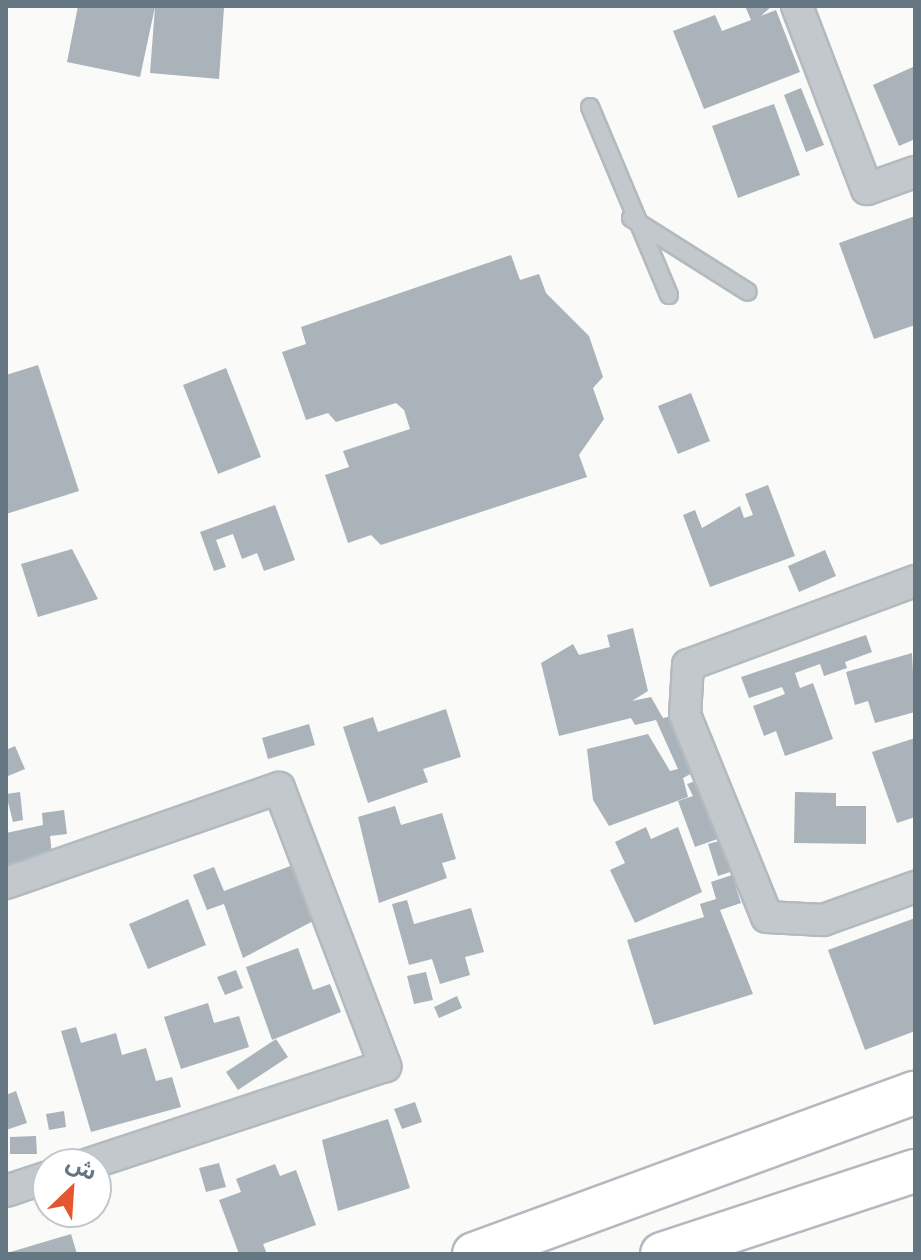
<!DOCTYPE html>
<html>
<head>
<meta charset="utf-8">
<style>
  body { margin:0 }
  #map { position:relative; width:921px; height:1260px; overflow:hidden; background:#fafaf8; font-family:"Alegreya Sans","Noto Sans Arabic",sans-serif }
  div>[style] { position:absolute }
  .building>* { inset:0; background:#aab3b9 }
  .roads { filter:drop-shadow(2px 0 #b3babf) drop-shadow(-2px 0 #b3babf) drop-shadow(0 2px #b3babf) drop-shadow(0 -2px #b3babf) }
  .lane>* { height:16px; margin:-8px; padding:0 8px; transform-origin:8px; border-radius:8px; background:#c3c8cc }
  .street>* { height:30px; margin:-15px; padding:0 15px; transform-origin:15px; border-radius:15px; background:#c3c8cc }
  .secondary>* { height:42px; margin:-21px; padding:0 21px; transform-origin:21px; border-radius:21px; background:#fff }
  span { translate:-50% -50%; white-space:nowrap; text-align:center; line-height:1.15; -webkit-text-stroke:8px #fff; paint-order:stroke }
  .frame { position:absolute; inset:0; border:8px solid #657683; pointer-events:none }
  .north { position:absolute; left:32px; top:1148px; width:80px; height:80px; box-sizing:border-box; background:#fff; border:2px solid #c1c8cd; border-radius:50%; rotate:25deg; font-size:22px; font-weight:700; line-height:32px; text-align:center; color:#657683 }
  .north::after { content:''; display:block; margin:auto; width:28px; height:36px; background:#e4572e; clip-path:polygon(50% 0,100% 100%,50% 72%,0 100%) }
</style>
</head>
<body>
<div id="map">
  <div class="building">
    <i style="clip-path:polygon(78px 6px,200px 6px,224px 8px,219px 79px,150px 73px,155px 7px,140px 77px,67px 62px)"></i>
    <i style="clip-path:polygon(745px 6px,772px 6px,761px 16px,776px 10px,800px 72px,704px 109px,673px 31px,715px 15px,722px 31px,751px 20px)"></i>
    <i style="clip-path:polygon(915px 66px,915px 139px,899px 146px,873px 85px)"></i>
    <i style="clip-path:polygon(801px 88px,824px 145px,806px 152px,784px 95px)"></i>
    <i style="clip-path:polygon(774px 104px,800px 175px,738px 198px,712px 126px)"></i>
    <i style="clip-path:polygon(915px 216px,915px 325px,874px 339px,839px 243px)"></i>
    <i style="clip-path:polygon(511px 255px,520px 280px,539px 274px,546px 293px,589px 336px,603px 377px,593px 388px,604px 419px,579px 455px,587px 477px,381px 545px,371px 535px,348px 543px,325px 475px,349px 467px,343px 451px,410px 429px,404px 410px,396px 403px,336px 422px,328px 413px,306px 420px,282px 352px,306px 344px,301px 327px)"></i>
    <i style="clip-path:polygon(38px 365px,79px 491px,6px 514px,6px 375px)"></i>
    <i style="clip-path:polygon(226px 368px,261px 457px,218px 474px,183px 385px)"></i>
    <i style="clip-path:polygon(691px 393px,710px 441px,678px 454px,658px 406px)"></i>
    <i style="clip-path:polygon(768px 485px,795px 556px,710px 587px,683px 515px,695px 510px,702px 528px,740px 506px,744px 518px,753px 515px,745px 494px)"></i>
    <i style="clip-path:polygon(275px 505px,295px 560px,264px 571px,257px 553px,242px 559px,233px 534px,216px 540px,226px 567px,214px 571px,200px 532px)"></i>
    <i style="clip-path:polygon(72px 549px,98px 599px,38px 617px,21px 564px)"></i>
    <i style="clip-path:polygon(825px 550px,836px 576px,799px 592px,788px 566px)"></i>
    <i style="clip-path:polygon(633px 628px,648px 691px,632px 701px,651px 697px,663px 718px,682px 714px,696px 771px,683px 778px,688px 797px,609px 826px,593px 800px,587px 749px,648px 734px,670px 771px,678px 769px,656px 720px,635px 725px,631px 718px,559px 736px,541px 663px,573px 644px,579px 655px,610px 647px,607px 635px)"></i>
    <i style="clip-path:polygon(866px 635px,872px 652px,845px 662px,847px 668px,824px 676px,820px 664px,795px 673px,800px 688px,813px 683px,833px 739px,785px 756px,776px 731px,764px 736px,753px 706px,785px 694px,782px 687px,749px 698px,741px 677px)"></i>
    <i style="clip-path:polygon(912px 653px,915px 712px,875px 723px,868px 701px,855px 705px,846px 672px)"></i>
    <i style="clip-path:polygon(446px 709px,461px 757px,423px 769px,428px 782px,368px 803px,343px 727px,373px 717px,378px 732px)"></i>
    <i style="clip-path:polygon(309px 724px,315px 745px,268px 759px,262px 738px)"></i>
    <i style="clip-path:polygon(915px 738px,915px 817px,897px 823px,872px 752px)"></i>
    <i style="clip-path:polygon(15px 746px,25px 769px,8px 776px,6px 750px)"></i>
    <i style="clip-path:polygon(701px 779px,723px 837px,695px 847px,678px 801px,693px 796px,687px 784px)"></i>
    <i style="clip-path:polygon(20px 792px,23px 820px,13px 822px,6px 794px)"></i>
    <i style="clip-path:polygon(795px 792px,836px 793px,836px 806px,866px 806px,866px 844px,794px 843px)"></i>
    <i style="clip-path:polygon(395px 806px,401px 825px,442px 813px,456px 859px,442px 863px,447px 878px,379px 903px,358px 817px)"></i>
    <i style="clip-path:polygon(64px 810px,67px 834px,50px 836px,52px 855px,6px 871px,6px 833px,43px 825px,42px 813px)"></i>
    <i style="clip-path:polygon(646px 827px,651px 839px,678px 827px,702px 892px,635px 923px,610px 870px,625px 863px,615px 842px)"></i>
    <i style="clip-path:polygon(723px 840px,733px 871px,718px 876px,708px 844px)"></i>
    <i style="clip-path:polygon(293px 865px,315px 920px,243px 958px,224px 904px,207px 910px,193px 875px,214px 867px,224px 891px)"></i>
    <i style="clip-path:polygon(732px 875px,741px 903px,720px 910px,753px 994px,654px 1025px,627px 940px,704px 917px,700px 904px,716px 899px,711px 882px)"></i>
    <i style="clip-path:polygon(188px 899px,206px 945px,148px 969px,129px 924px)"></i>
    <i style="clip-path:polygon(407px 900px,414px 924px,471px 908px,484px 952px,465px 957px,470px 975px,440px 984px,432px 959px,409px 965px,392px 904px)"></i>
    <i style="clip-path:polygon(915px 918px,915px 1031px,865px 1050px,828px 950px)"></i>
    <i style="clip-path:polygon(298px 948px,313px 990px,330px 984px,341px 1012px,272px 1040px,246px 967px)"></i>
    <i style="clip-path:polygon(236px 970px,243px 988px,225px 995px,217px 977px)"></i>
    <i style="clip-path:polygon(426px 972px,433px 1000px,414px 1004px,407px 976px)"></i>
    <i style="clip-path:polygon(457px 996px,462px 1008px,439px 1018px,434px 1007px)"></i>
    <i style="clip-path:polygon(208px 1003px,214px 1023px,239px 1016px,249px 1047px,181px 1069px,164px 1017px)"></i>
    <i style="clip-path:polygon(76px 1027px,81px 1043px,116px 1033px,122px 1055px,146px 1048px,156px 1081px,172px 1077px,181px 1107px,91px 1132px,61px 1031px)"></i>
    <i style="clip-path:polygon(276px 1039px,288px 1057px,238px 1090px,226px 1072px)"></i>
    <i style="clip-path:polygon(16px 1091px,27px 1123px,6px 1130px,6px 1095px)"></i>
    <i style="clip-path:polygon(415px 1102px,422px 1122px,402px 1129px,394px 1109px)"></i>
    <i style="clip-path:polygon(64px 1111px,66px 1127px,49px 1130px,46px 1114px)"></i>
    <i style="clip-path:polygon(388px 1119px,410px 1188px,338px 1211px,322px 1140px)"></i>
    <i style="clip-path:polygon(36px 1136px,37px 1154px,10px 1154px,10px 1137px)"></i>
    <i style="clip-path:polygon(219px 1163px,226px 1187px,206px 1192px,199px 1168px)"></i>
    <i style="clip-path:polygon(275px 1164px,280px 1176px,296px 1170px,316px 1225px,263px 1244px,267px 1254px,239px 1254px,219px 1200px,241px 1192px,236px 1179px)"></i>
    <i style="clip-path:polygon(71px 1234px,77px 1254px,7px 1254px,7px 1253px)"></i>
  </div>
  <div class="roads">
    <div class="lane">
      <i style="left:590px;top:107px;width:204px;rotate:67.2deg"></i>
      <i style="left:631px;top:218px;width:138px;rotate:32.3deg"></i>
    </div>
    <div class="street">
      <i style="left:797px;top:6px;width:196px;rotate:69.1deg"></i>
      <i style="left:867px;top:189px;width:51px;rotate:-19.5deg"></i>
      <i style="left:915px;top:581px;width:242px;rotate:159.7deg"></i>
      <i style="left:688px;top:665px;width:50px;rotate:93.4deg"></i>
      <i style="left:685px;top:715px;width:218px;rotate:67.9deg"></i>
      <i style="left:767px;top:917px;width:56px;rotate:3.1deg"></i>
      <i style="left:823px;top:920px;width:98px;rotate:-19.7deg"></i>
      <i style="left:6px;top:883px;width:289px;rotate:-19.2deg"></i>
      <i style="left:279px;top:788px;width:298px;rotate:69.1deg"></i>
      <i style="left:385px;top:1066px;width:313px;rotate:161.7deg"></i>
      <i style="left:6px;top:1191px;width:44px;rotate:-18.4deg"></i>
    </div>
    <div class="secondary">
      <i style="left:474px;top:1254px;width:469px;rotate:-20.1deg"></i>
      <i style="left:662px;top:1254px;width:266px;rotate:-18.2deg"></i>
    </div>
  </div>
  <div class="frame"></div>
  <div class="north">ش</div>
</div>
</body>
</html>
